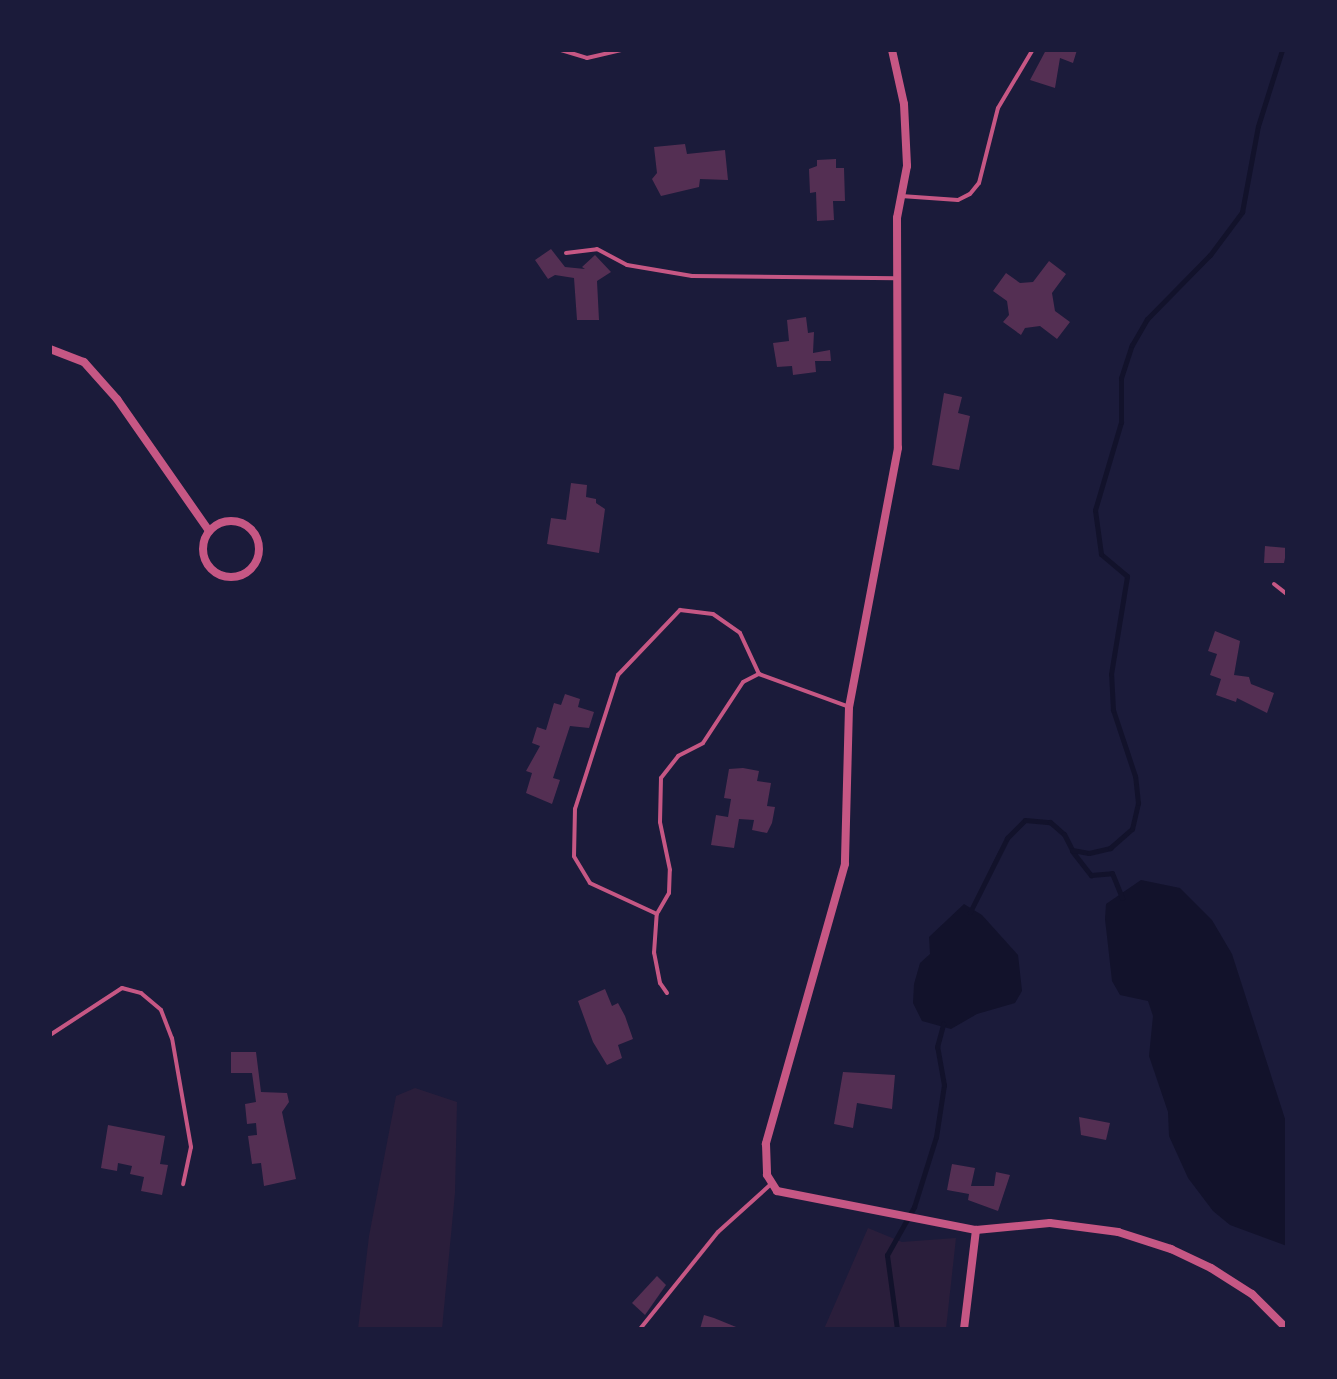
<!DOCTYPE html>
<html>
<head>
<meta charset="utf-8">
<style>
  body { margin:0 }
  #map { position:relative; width:1337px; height:1379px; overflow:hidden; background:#1b1b3a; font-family:Commissioner,sans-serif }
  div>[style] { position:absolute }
  .green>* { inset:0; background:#2a1e3b }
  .water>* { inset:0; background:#12122b }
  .stream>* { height:5px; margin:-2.5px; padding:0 2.5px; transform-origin:2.5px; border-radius:2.5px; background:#12122b }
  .building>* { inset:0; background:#542f53 }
  .service>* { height:4px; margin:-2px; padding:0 2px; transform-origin:2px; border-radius:2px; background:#c65784 }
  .minor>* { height:8px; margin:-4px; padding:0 4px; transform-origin:4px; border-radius:4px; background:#c65784 }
  .minor>.ring { margin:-4px; padding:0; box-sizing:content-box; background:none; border:8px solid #c65784; border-radius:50% }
  span { translate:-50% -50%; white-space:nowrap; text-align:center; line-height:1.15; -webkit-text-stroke:8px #1b1b3a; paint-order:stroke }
  .frame { position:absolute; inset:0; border:52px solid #1b1b3a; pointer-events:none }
</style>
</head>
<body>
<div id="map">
  <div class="green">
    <i style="clip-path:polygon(415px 1088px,457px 1102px,455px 1193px,442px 1329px,358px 1329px,369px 1236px,396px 1096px)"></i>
    <i style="clip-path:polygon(868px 1228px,902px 1242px,956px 1238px,946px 1329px,824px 1329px)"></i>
  </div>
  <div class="water">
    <i style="clip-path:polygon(1141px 880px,1180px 888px,1212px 920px,1232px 954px,1287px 1125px,1287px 1246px,1230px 1225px,1213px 1211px,1188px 1178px,1169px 1136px,1168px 1112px,1149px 1056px,1153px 1016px,1148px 1001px,1120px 995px,1112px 981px,1105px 919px,1106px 904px)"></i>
    <i style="clip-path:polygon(964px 904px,982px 915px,1018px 955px,1022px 991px,1015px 1003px,977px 1014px,951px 1029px,922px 1021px,913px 1003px,914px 984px,920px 963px,930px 954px,929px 937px)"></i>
  </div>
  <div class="stream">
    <i style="left:1072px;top:851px;width:31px;rotate:52deg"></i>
    <i style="left:1091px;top:875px;width:21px;rotate:-5deg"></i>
    <i style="left:1112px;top:873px;width:27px;rotate:68deg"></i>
    <i style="left:970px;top:912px;width:83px;rotate:-63.4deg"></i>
    <i style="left:1007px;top:838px;width:25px;rotate:-45deg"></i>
    <i style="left:1025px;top:820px;width:25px;rotate:5deg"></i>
    <i style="left:1050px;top:822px;width:18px;rotate:41deg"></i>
    <i style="left:1064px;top:834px;width:18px;rotate:63deg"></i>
    <i style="left:1072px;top:850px;width:17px;rotate:10deg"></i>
    <i style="left:1089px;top:853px;width:22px;rotate:-13deg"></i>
    <i style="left:1110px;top:848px;width:29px;rotate:-41deg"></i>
    <i style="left:1132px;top:829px;width:27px;rotate:-77deg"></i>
    <i style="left:1138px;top:803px;width:27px;rotate:-96deg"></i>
    <i style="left:1135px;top:776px;width:70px;rotate:-108.4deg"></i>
    <i style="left:1113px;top:710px;width:36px;rotate:-93deg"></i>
    <i style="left:1111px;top:674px;width:99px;rotate:-80.7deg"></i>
    <i style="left:1127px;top:576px;width:34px;rotate:-140deg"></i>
    <i style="left:1101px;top:554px;width:44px;rotate:-97.8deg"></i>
    <i style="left:1095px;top:510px;width:92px;rotate:-73.5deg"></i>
    <i style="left:1121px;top:422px;width:44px;rotate:-90deg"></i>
    <i style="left:1121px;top:378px;width:35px;rotate:-72deg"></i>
    <i style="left:1132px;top:345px;width:30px;rotate:-60deg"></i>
    <i style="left:1147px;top:319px;width:90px;rotate:-45.5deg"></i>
    <i style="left:1210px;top:255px;width:54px;rotate:-53.3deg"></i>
    <i style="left:1242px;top:212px;width:87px;rotate:-79.5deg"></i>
    <i style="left:1258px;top:126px;width:80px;rotate:-72.5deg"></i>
    <i style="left:897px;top:1329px;width:75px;rotate:-97.7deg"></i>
    <i style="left:887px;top:1255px;width:55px;rotate:-60.6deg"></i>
    <i style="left:914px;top:1207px;width:73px;rotate:-72.6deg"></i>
    <i style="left:936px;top:1137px;width:53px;rotate:-81.3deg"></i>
    <i style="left:944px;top:1085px;width:39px;rotate:-100deg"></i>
    <i style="left:937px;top:1047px;width:24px;rotate:-75deg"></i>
  </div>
  <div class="building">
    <i style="clip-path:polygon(1046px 50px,1077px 50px,1073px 63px,1060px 58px,1055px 88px,1030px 80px)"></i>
    <i style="clip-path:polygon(685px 144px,687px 154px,725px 150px,728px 180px,700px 179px,699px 187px,661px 196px,652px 179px,657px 173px,654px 147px)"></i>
    <i style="clip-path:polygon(836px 159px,836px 168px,844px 168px,845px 201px,833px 201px,834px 220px,817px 221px,816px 192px,810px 193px,809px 169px,817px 166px,817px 160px)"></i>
    <i style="clip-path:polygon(551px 249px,565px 267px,585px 269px,582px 267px,595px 255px,611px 272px,597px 281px,599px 320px,577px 320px,574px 278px,555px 275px,548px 279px,535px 260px)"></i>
    <i style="clip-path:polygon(1049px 261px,1066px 274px,1052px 293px,1055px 311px,1070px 322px,1057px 339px,1040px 326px,1025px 328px,1021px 335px,1003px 322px,1009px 315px,1007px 301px,993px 291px,1006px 273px,1020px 283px,1033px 282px)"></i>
    <i style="clip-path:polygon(806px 317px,808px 333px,814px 332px,813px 353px,830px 350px,831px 361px,815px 361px,816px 372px,793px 375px,792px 366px,777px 367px,773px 343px,789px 341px,787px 320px)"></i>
    <i style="clip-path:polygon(944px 393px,962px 397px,958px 413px,970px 416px,959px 470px,932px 465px)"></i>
    <i style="clip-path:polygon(571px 483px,587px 485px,586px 497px,596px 499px,596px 503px,605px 509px,599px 553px,547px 544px,551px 518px,566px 520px)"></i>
    <i style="clip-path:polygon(1265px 546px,1287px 548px,1284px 563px,1264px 563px)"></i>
    <i style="clip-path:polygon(1215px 631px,1240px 641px,1234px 675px,1249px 677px,1251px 684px,1274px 693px,1267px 713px,1237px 698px,1236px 702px,1216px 695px,1221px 679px,1210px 675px,1217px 654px,1208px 651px)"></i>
    <i style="clip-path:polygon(565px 694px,580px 699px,578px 707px,594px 712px,589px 728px,570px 726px,553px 778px,560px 780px,552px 804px,526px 793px,532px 773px,526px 771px,540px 746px,532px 743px,537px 727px,546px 730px,554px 703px,561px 705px)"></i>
    <i style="clip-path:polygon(743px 768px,759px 771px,757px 781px,771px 783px,767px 806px,775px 807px,772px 823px,767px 833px,752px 830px,754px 820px,739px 819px,734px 848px,711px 845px,716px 815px,728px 817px,731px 799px,724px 798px,729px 769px)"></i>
    <i style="clip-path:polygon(605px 989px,612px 1006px,618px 1003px,625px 1016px,633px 1039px,618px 1045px,622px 1058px,607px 1065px,593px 1042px,578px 1001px)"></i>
    <i style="clip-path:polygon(231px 1052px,256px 1052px,261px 1092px,287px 1093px,289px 1102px,282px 1112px,296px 1179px,264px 1186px,261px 1163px,252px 1164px,248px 1136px,257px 1135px,256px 1123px,247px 1124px,245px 1104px,256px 1102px,252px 1073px,231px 1073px)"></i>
    <i style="clip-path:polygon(843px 1072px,895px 1075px,892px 1109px,857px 1103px,853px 1128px,834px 1124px)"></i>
    <i style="clip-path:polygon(1079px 1117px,1110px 1123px,1106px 1140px,1081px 1135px)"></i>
    <i style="clip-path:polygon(108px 1125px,165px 1136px,160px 1164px,168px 1165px,162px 1195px,141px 1191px,144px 1177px,130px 1174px,132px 1166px,118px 1163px,117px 1171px,101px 1168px)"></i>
    <i style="clip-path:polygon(952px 1164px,975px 1168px,971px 1186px,994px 1186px,996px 1172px,1010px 1175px,998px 1211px,968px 1200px,969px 1194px,947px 1190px)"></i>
    <i style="clip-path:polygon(657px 1276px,666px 1285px,645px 1315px,632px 1303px)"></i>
    <i style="clip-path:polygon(704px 1315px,714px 1318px,741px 1329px,700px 1329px)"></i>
  </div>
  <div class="service">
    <i style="left:561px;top:50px;width:27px;rotate:17deg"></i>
    <i style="left:587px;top:58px;width:35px;rotate:-13deg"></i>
    <i style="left:901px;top:196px;width:57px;rotate:4deg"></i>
    <i style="left:958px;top:200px;width:13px;rotate:-27deg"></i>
    <i style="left:970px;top:194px;width:14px;rotate:-51deg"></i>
    <i style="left:979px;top:183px;width:77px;rotate:-75.8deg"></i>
    <i style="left:998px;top:108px;width:66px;rotate:-59.2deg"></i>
    <i style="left:566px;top:253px;width:31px;rotate:-7deg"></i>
    <i style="left:597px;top:249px;width:34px;rotate:28deg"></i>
    <i style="left:627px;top:265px;width:66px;rotate:9.6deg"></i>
    <i style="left:692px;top:276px;width:204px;rotate:0.6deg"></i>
    <i style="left:1274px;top:584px;width:16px;rotate:38deg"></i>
    <i style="left:658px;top:912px;width:22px;rotate:-60deg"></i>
    <i style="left:669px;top:893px;width:23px;rotate:-88deg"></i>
    <i style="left:670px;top:870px;width:49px;rotate:-101.8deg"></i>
    <i style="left:660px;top:822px;width:44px;rotate:-88.7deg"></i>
    <i style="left:661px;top:778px;width:28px;rotate:-52deg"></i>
    <i style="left:678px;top:756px;width:28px;rotate:-27deg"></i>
    <i style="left:703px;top:743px;width:73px;rotate:-56.7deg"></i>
    <i style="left:743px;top:682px;width:18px;rotate:-27deg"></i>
    <i style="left:667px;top:993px;width:12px;rotate:-125deg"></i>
    <i style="left:660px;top:983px;width:31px;rotate:-101deg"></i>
    <i style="left:654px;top:953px;width:39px;rotate:-86deg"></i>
    <i style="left:657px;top:914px;width:74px;rotate:-155.2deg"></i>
    <i style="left:590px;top:883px;width:31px;rotate:-121deg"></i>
    <i style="left:574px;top:856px;width:47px;rotate:-88.8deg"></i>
    <i style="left:575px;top:809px;width:141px;rotate:-72.2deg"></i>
    <i style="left:618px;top:675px;width:90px;rotate:-46.4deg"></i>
    <i style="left:680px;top:610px;width:33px;rotate:7deg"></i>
    <i style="left:713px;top:614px;width:33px;rotate:35deg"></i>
    <i style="left:740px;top:633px;width:45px;rotate:65.1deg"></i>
    <i style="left:759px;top:674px;width:96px;rotate:20.1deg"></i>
    <i style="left:50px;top:1035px;width:86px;rotate:-33.1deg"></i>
    <i style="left:122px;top:988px;width:20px;rotate:15deg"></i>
    <i style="left:141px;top:993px;width:26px;rotate:40deg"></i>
    <i style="left:161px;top:1010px;width:30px;rotate:69deg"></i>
    <i style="left:172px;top:1038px;width:111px;rotate:80.1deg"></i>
    <i style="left:191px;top:1147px;width:38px;rotate:102deg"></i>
    <i style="left:640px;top:1329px;width:124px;rotate:-51.2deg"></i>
    <i style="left:718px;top:1232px;width:70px;rotate:-42.1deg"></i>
  </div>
  <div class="minor">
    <i style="left:892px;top:50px;width:55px;rotate:77.5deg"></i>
    <i style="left:904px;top:104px;width:62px;rotate:87.2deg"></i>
    <i style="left:907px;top:166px;width:53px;rotate:100.9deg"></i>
    <i style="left:897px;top:218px;width:230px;rotate:89.8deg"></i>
    <i style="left:898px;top:448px;width:264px;rotate:100.7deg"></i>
    <i style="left:849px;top:707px;width:157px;rotate:91.5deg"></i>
    <i style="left:845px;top:864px;width:291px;rotate:105.8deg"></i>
    <i style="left:766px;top:1144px;width:31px;rotate:88deg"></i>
    <i style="left:767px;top:1175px;width:19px;rotate:58deg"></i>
    <i style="left:777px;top:1191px;width:203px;rotate:11.1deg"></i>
    <i style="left:976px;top:1230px;width:74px;rotate:-5.4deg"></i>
    <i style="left:1050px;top:1223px;width:69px;rotate:7.5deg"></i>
    <i style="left:1118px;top:1232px;width:56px;rotate:17.8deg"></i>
    <i style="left:1171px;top:1249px;width:44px;rotate:25.4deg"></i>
    <i style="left:1211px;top:1268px;width:49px;rotate:32.4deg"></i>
    <i style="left:1252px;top:1294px;width:49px;rotate:45deg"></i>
    <i style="left:50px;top:349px;width:36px;rotate:21deg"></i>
    <i style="left:84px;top:362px;width:50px;rotate:48.3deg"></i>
    <i style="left:117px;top:399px;width:161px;rotate:55.1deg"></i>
    <i class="ring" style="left:203px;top:521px;width:48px;height:48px"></i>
    <i style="left:964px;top:1329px;width:100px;rotate:-83.1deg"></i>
  </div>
  <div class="frame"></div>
</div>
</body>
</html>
